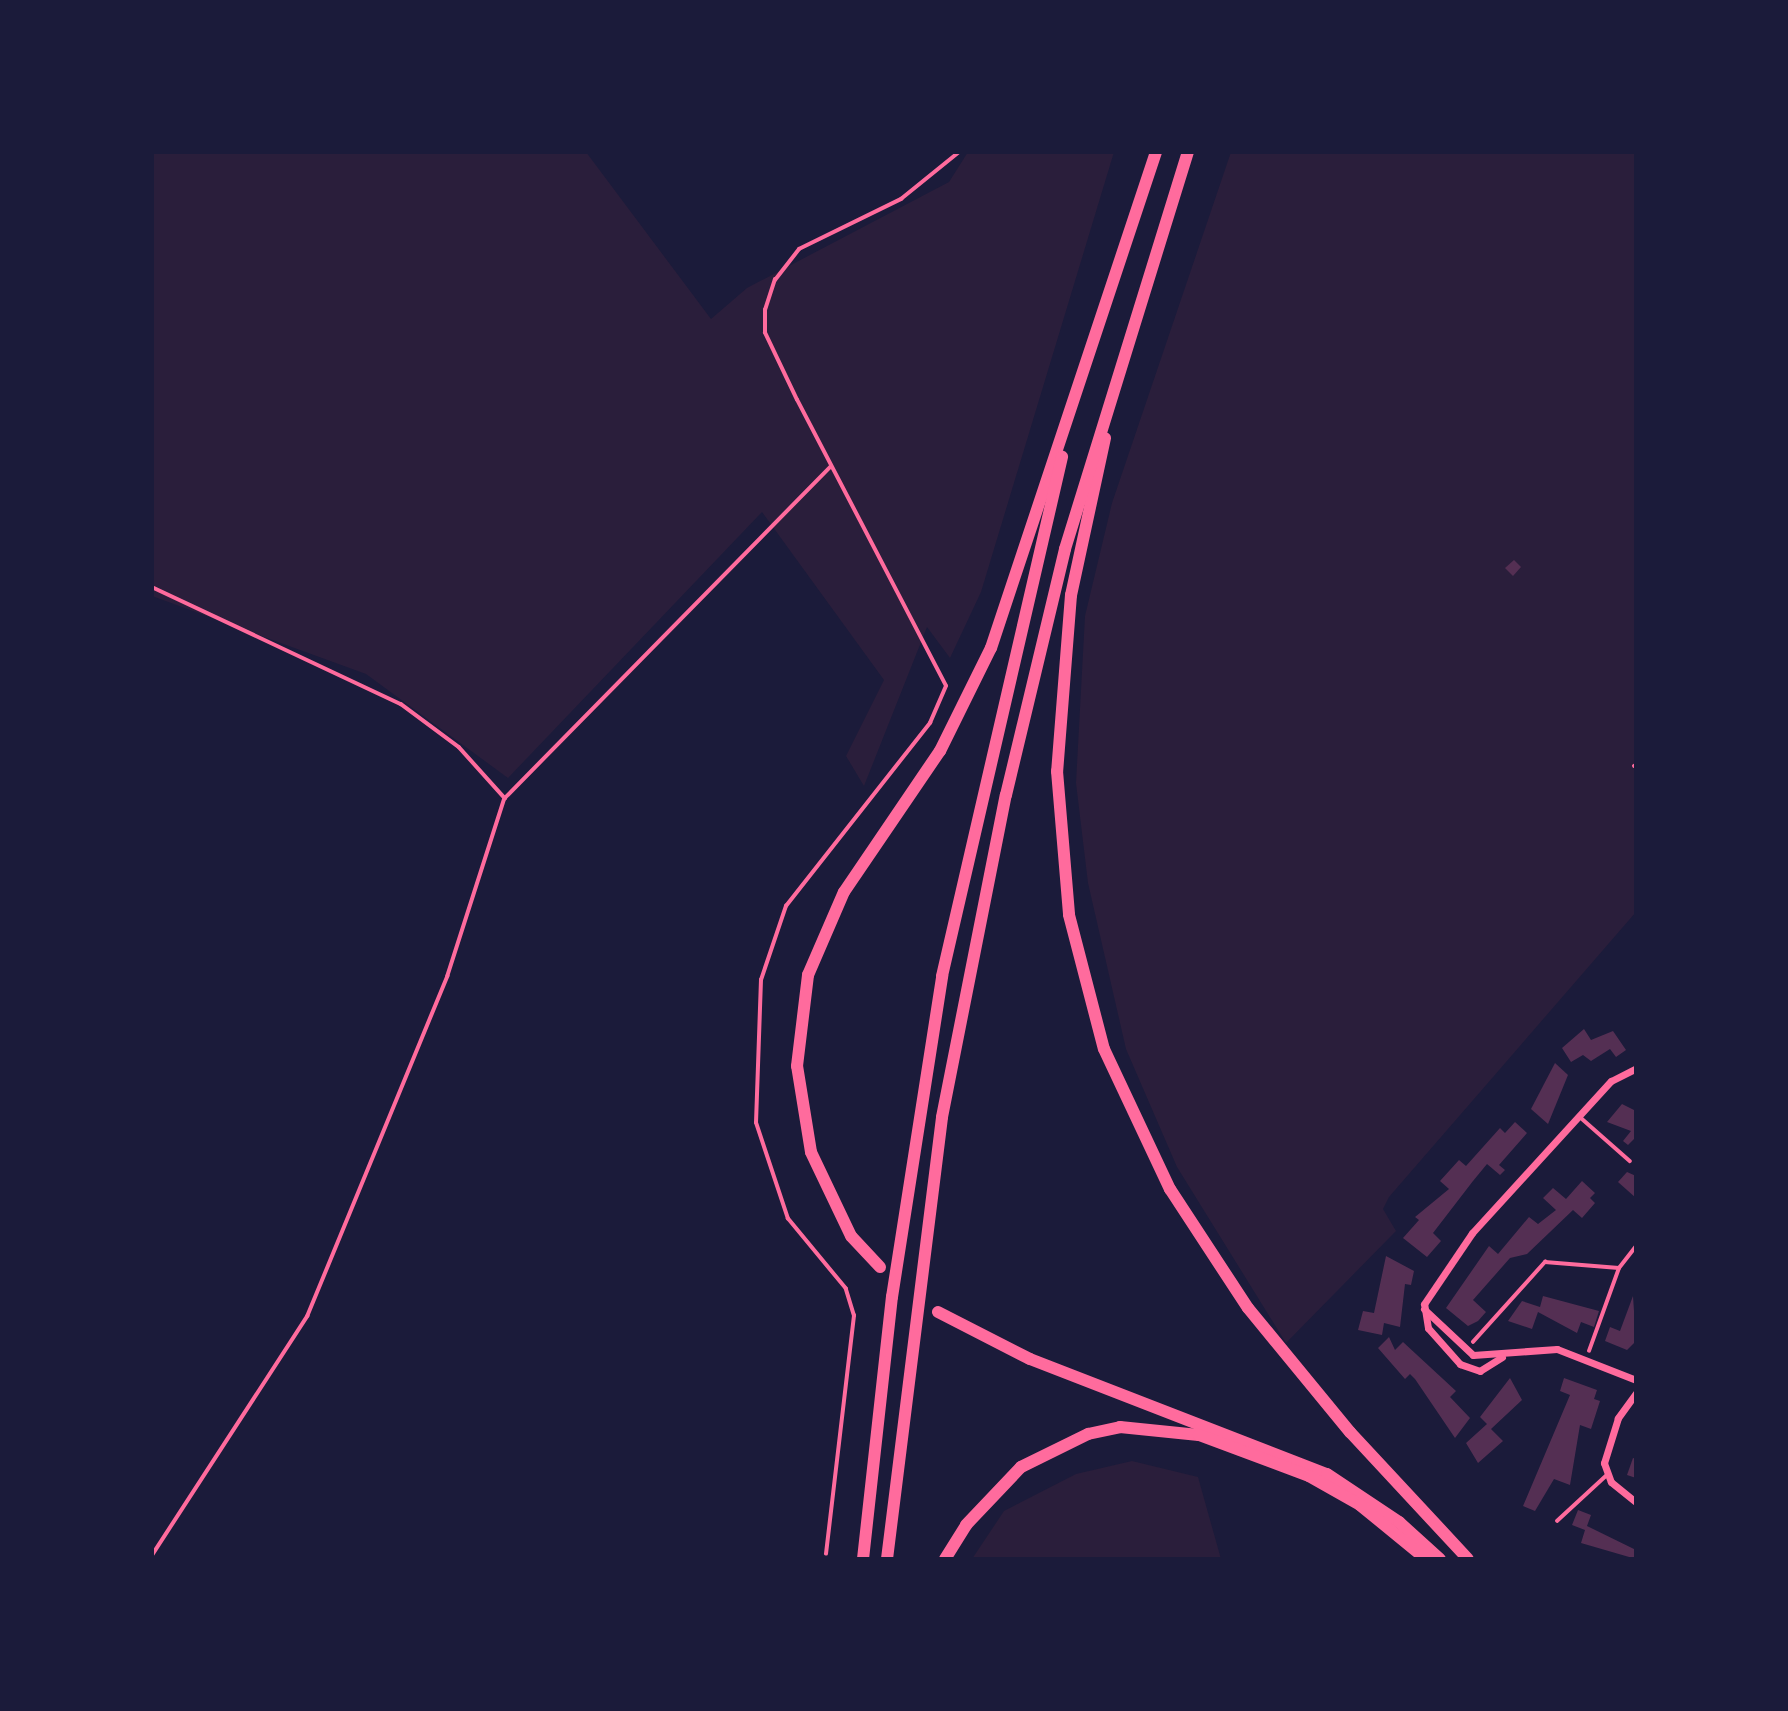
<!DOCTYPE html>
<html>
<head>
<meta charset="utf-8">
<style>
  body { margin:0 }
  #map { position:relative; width:1788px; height:1711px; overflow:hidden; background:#1b1b3a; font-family:"Alegreya Sans",sans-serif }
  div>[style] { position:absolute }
  .green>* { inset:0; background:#2a1e3b }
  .building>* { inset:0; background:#542f53 }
  .path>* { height:3.5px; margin:-1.75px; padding:0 1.75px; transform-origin:1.75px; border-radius:1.75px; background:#ff6b9d }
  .service>* { height:3.5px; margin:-1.75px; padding:0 1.75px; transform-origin:1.75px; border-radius:1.75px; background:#ff6b9d }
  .minor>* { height:7px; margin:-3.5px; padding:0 3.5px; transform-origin:3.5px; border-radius:3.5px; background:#ff6b9d }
  .trunk>* { height:12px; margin:-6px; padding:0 6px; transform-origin:6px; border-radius:6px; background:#ff6b9d }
  span { translate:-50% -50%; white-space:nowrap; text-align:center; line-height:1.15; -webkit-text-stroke:7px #1b1b3a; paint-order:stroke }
  .frame { position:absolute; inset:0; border:154px solid #1b1b3a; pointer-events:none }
</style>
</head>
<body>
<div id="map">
  <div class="green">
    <i style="clip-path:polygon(152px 152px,586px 152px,711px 319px,747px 288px,949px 182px,968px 152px,1114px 152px,981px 592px,950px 658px,927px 627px,864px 786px,846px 756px,884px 680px,762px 512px,508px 778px,366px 674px,152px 596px)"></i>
    <i style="clip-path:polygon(1231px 152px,1636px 152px,1636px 912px,1389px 1197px,1383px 1209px,1396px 1231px,1286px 1343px,1177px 1167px,1126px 1049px,1088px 883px,1076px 783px,1085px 616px,1112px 503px)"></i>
    <i style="clip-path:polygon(1132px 1461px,1198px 1477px,1221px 1559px,972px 1559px,1004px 1511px,1076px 1474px)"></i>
  </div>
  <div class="building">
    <i style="clip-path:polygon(1514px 560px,1521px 567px,1513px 576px,1505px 568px)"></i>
    <i style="clip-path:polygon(1584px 1029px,1591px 1040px,1613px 1031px,1626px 1050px,1616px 1057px,1610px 1049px,1591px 1061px,1583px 1055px,1571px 1062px,1562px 1048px)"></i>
    <i style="clip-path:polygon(1555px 1063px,1568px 1075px,1548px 1124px,1531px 1109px)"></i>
    <i style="clip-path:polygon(1622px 1104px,1636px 1111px,1636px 1137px,1628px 1145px,1623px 1141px,1631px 1131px,1607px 1122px)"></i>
    <i style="clip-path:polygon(1515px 1122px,1527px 1133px,1499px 1165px,1505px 1170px,1500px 1175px,1487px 1164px,1473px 1181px,1433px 1233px,1441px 1241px,1427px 1257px,1403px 1238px,1419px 1220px,1415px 1217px,1449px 1189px,1440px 1181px,1459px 1160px,1466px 1166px,1500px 1128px,1505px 1133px)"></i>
    <i style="clip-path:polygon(1627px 1172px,1636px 1176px,1636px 1198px,1618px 1182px)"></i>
    <i style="clip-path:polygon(1582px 1181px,1595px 1193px,1590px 1198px,1595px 1203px,1582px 1218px,1573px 1210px,1527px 1254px,1510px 1258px,1473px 1300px,1486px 1312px,1478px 1321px,1468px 1326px,1446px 1308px,1489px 1246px,1498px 1254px,1529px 1217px,1538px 1224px,1556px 1210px,1543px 1198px,1553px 1188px,1566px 1199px)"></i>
    <i style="clip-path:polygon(1386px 1256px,1414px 1271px,1411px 1285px,1405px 1284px,1400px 1327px,1384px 1323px,1382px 1335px,1358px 1330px,1363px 1311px,1374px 1313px)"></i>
    <i style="clip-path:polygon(1543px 1296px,1599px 1311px,1594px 1327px,1581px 1322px,1577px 1333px,1538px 1312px,1532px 1329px,1508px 1321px,1522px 1301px,1540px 1307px)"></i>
    <i style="clip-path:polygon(1633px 1296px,1636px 1341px,1627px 1350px,1605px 1341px,1610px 1327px,1620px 1331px)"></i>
    <i style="clip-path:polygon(1389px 1337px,1395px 1350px,1403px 1342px,1456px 1391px,1450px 1397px,1470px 1418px,1455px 1438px,1415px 1379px,1410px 1374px,1405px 1379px,1378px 1348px)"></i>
    <i style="clip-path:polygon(1510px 1378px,1522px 1400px,1491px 1429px,1503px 1441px,1478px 1463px,1466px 1443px,1487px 1424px,1480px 1417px)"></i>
    <i style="clip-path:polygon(1564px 1378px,1597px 1390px,1594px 1399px,1600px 1401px,1591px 1429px,1580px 1425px,1570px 1485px,1554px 1479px,1535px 1511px,1523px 1506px,1570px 1395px,1560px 1391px)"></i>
    <i style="clip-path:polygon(1633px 1458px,1636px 1459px,1636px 1478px,1627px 1475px)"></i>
    <i style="clip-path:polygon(1578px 1510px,1591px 1515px,1587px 1526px,1636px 1550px,1636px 1559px,1581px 1543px,1585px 1530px,1572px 1525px)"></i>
  </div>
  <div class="path">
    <i style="left:152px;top:587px;width:275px;rotate:25.2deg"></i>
    <i style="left:401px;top:704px;width:72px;rotate:36.6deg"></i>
    <i style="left:459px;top:747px;width:69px;rotate:48deg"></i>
    <i style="left:505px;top:798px;width:187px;rotate:107.8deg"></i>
    <i style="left:448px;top:976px;width:368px;rotate:112.4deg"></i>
    <i style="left:308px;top:1316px;width:286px;rotate:123deg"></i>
    <i style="left:1634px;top:766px;width:2px;rotate:-27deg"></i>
    <i style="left:505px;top:798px;width:464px;rotate:-45.5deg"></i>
    <i style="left:1473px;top:1342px;width:108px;rotate:-48deg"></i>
    <i style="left:1545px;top:1262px;width:74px;rotate:4.6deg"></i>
    <i style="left:1589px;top:1351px;width:88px;rotate:-70.1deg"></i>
    <i style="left:1619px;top:1268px;width:28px;rotate:-52deg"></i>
    <i style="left:826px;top:1554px;width:240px;rotate:-83.3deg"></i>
    <i style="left:854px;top:1316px;width:28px;rotate:-107deg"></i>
    <i style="left:846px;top:1289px;width:91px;rotate:-129.6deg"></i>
    <i style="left:788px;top:1219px;width:101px;rotate:-108.4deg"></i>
    <i style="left:756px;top:1123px;width:143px;rotate:-88deg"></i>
    <i style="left:761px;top:980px;width:78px;rotate:-71.3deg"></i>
    <i style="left:786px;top:906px;width:233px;rotate:-51.8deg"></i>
    <i style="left:930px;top:723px;width:40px;rotate:-66.6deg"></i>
    <i style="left:946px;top:686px;width:322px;rotate:-117.5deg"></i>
    <i style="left:797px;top:400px;width:74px;rotate:-115.5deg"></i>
    <i style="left:765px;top:333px;width:23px;rotate:-90deg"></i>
    <i style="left:765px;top:310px;width:32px;rotate:-72deg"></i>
    <i style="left:775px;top:280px;width:39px;rotate:-52deg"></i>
    <i style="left:799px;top:249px;width:114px;rotate:-26.1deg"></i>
    <i style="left:901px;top:199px;width:75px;rotate:-39deg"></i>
  </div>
  <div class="service">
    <i style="left:1579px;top:1116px;width:68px;rotate:41.4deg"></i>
    <i style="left:1557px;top:1521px;width:68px;rotate:-42.6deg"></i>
  </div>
  <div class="minor">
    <i style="left:1424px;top:1309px;width:67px;rotate:43.2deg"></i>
    <i style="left:1473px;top:1355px;width:84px;rotate:-4.1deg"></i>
    <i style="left:1557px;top:1349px;width:85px;rotate:21.4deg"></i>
    <i style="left:1502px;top:1357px;width:26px;rotate:148deg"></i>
    <i style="left:1480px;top:1371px;width:21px;rotate:-161deg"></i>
    <i style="left:1460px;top:1364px;width:48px;rotate:-131.6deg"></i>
    <i style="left:1428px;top:1328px;width:24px;rotate:-99deg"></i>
    <i style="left:1424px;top:1304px;width:86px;rotate:-55.9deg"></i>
    <i style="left:1472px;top:1233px;width:206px;rotate:-47.6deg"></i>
    <i style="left:1611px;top:1081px;width:28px;rotate:-27deg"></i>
    <i style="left:1636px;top:1393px;width:31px;rotate:126deg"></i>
    <i style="left:1618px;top:1418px;width:47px;rotate:107.3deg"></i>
    <i style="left:1604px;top:1463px;width:20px;rotate:70deg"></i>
    <i style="left:1611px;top:1482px;width:32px;rotate:39deg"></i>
  </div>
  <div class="trunk">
    <i style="left:1105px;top:438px;width:161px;rotate:102.2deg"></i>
    <i style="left:1071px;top:595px;width:177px;rotate:94.5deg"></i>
    <i style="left:1057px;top:771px;width:144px;rotate:85.2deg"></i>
    <i style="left:1069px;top:915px;width:138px;rotate:75.4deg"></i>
    <i style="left:1104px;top:1049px;width:155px;rotate:64.8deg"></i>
    <i style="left:1170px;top:1189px;width:142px;rotate:56.8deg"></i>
    <i style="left:1248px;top:1308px;width:161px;rotate:50.6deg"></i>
    <i style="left:1350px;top:1432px;width:173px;rotate:47.1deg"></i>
    <i style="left:880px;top:1267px;width:42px;rotate:-133.1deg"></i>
    <i style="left:851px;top:1236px;width:93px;rotate:-115.5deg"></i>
    <i style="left:811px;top:1152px;width:87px;rotate:-99.2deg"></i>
    <i style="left:797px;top:1066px;width:92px;rotate:-83.1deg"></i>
    <i style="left:808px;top:975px;width:90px;rotate:-66.6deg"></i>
    <i style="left:844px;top:892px;width:171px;rotate:-55.8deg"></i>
    <i style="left:940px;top:751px;width:115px;rotate:-63.7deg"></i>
    <i style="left:991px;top:648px;width:523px;rotate:-71.6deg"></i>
    <i style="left:938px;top:1312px;width:103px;rotate:27.1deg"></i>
    <i style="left:1030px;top:1359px;width:318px;rotate:21.2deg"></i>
    <i style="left:1327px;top:1474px;width:87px;rotate:33.7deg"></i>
    <i style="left:1399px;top:1522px;width:55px;rotate:42.1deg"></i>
    <i style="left:863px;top:1559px;width:264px;rotate:-83.7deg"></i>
    <i style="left:892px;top:1297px;width:325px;rotate:-81.1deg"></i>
    <i style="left:942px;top:976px;width:533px;rotate:-76.98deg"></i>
    <i style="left:887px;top:1559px;width:445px;rotate:-82.9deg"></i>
    <i style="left:942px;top:1117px;width:328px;rotate:-78.8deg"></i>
    <i style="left:1006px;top:795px;width:253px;rotate:-76.5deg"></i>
    <i style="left:1065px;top:549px;width:416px;rotate:-72.8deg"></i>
    <i style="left:945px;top:1559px;width:40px;rotate:-58deg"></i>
    <i style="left:966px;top:1525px;width:80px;rotate:-46.5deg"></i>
    <i style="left:1021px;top:1467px;width:75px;rotate:-26.2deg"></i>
    <i style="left:1088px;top:1434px;width:33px;rotate:-12deg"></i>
    <i style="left:1120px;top:1427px;width:79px;rotate:5.8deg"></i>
    <i style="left:1199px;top:1435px;width:117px;rotate:20.4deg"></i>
    <i style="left:1309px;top:1476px;width:59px;rotate:29.6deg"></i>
    <i style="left:1360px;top:1505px;width:85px;rotate:39.3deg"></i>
  </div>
  <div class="frame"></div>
</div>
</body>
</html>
